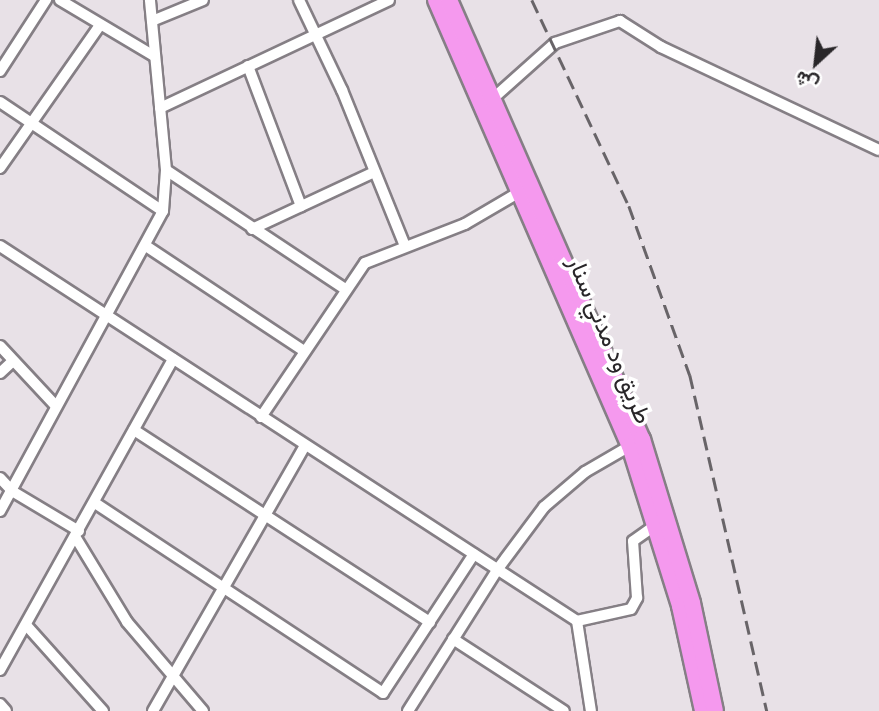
<!DOCTYPE html>
<html>
<head>
<meta charset="utf-8">
<style>
  body { margin:0 }
  #map { position:relative; width:879px; height:711px; overflow:hidden; background:#e8e1e7; font-family:"IBM Plex Serif",Vazirmatn,serif }
  div>[style] { position:absolute }
  .roads { filter:drop-shadow(2px 0 #857f85) drop-shadow(-2px 0 #857f85) drop-shadow(0 2px #857f85) drop-shadow(0 -2px #857f85) }
  .minor>* { height:10px; margin:-5px; padding:0 5px; transform-origin:5px; border-radius:5px; background:#fff }
  .highway>* { height:16px; margin:-8px; padding:0 8px; transform-origin:8px; border-radius:8px; background:#f599ee }
  .rail>* { height:2.5px; margin-top:-1.25px; transform-origin:0; background:repeating-linear-gradient(90deg,#686468 0 14px,transparent 0 21px) }
  span { translate:-50% -50%; white-space:nowrap; text-align:center; line-height:1.15; -webkit-text-stroke:7px #fff; paint-order:stroke }
  .street-label { font-size:24px; color:#292629 }
  .north { position:absolute; left:781px; top:28px; width:70px; height:70px; -webkit-text-stroke:5px #fff; paint-order:stroke; rotate:207deg; font-size:19px; font-weight:700; line-height:28px; text-align:center; color:#292629 }
  .north::after { content:''; display:block; margin:auto; width:24px; height:32px; background:#292629; clip-path:polygon(50% 0,100% 100%,50% 72%,0 100%) }
</style>
</head>
<body>
<div id="map">
  <div class="roads">
    <div class="minor">
      <i style="left:60px;top:0;width:109px;rotate:30.8deg"></i>
      <i style="left:299px;top:0;width:100px;rotate:64.5deg"></i>
      <i style="left:342px;top:90px;width:168px;rotate:68deg"></i>
      <i style="left:152px;top:21px;width:55px;rotate:-22.4deg"></i>
      <i style="left:248px;top:66px;width:150px;rotate:69.3deg"></i>
      <i style="left:0;top:71px;width:85px;rotate:-57.1deg"></i>
      <i style="left:0;top:102px;width:196px;rotate:33.8deg"></i>
      <i style="left:489px;top:102px;width:89px;rotate:-41.8deg"></i>
      <i style="left:555px;top:43px;width:69px;rotate:-18.7deg"></i>
      <i style="left:620px;top:21px;width:49px;rotate:32.4deg"></i>
      <i style="left:661px;top:47px;width:241px;rotate:25.3deg"></i>
      <i style="left:160px;top:108px;width:253px;rotate:-25.2deg"></i>
      <i style="left:0;top:168px;width:174px;rotate:-55deg"></i>
      <i style="left:166px;top:170px;width:215px;rotate:33.6deg"></i>
      <i style="left:252px;top:229px;width:135px;rotate:-25deg"></i>
      <i style="left:0;top:246px;width:688px;rotate:33.02deg"></i>
      <i style="left:577px;top:621px;width:55px;rotate:-12.5deg"></i>
      <i style="left:631px;top:609px;width:13px;rotate:-61deg"></i>
      <i style="left:637px;top:598px;width:57px;rotate:-94deg"></i>
      <i style="left:633px;top:541px;width:28px;rotate:-35deg"></i>
      <i style="left:146px;top:246px;width:190px;rotate:33.6deg"></i>
      <i style="left:0;top:346px;width:81px;rotate:47deg"></i>
      <i style="left:0;top:373px;width:18px;rotate:-43deg"></i>
      <i style="left:261px;top:417px;width:186px;rotate:-56deg"></i>
      <i style="left:365px;top:263px;width:107px;rotate:-21.3deg"></i>
      <i style="left:465px;top:224px;width:67px;rotate:-30.4deg"></i>
      <i style="left:134px;top:430px;width:353px;rotate:33deg"></i>
      <i style="left:0;top:478px;width:18px;rotate:47deg"></i>
      <i style="left:12px;top:491px;width:78px;rotate:30.8deg"></i>
      <i style="left:95px;top:503px;width:345px;rotate:33.4deg"></i>
      <i style="left:383px;top:693px;width:166px;rotate:-56.8deg"></i>
      <i style="left:0;top:511px;width:341px;rotate:-61.5deg"></i>
      <i style="left:163px;top:211px;width:41px;rotate:-85.8deg"></i>
      <i style="left:166px;top:170px;width:171px;rotate:-95.4deg"></i>
      <i style="left:76px;top:538px;width:98px;rotate:58.7deg"></i>
      <i style="left:127px;top:622px;width:117px;rotate:49.5deg"></i>
      <i style="left:577px;top:621px;width:91px;rotate:81.2deg"></i>
      <i style="left:27px;top:626px;width:114px;rotate:48.2deg"></i>
      <i style="left:453px;top:639px;width:132px;rotate:33deg"></i>
      <i style="left:0;top:670px;width:356px;rotate:-60.9deg"></i>
      <i style="left:0;top:704px;width:9px;rotate:49deg"></i>
      <i style="left:153px;top:711px;width:305px;rotate:-60.2deg"></i>
      <i style="left:408px;top:711px;width:167px;rotate:-57.7deg"></i>
      <i style="left:497px;top:570px;width:79px;rotate:-53.3deg"></i>
      <i style="left:544px;top:507px;width:54px;rotate:-40.5deg"></i>
      <i style="left:585px;top:472px;width:58px;rotate:-30.1deg"></i>
    </div>
    <div class="highway">
      <i style="left:436px;top:0;width:486px;rotate:66.5deg"></i>
      <i style="left:630px;top:446px;width:168px;rotate:72.6deg"></i>
      <i style="left:680px;top:606px;width:107px;rotate:77.6deg"></i>
      <i style="left:449px;top:0;width:480px;rotate:66.3deg"></i>
      <i style="left:642px;top:439px;width:171px;rotate:73deg"></i>
      <i style="left:692px;top:603px;width:110px;rotate:78deg"></i>
    </div>
  </div>
  <div class="rail">
    <i style="left:532px;top:0;width:228px;rotate:64.8deg"></i>
    <i style="left:629px;top:206px;width:180px;rotate:70.2deg"></i>
    <i style="left:690px;top:375px;width:345px;rotate:77.1deg"></i>
  </div>
  <div class="street-label">
    <span style="left:610px;top:340px;rotate:67deg">طريق ود مدني سنار</span>
  </div>
  <div class="north">ش</div>
</div>
</body>
</html>
